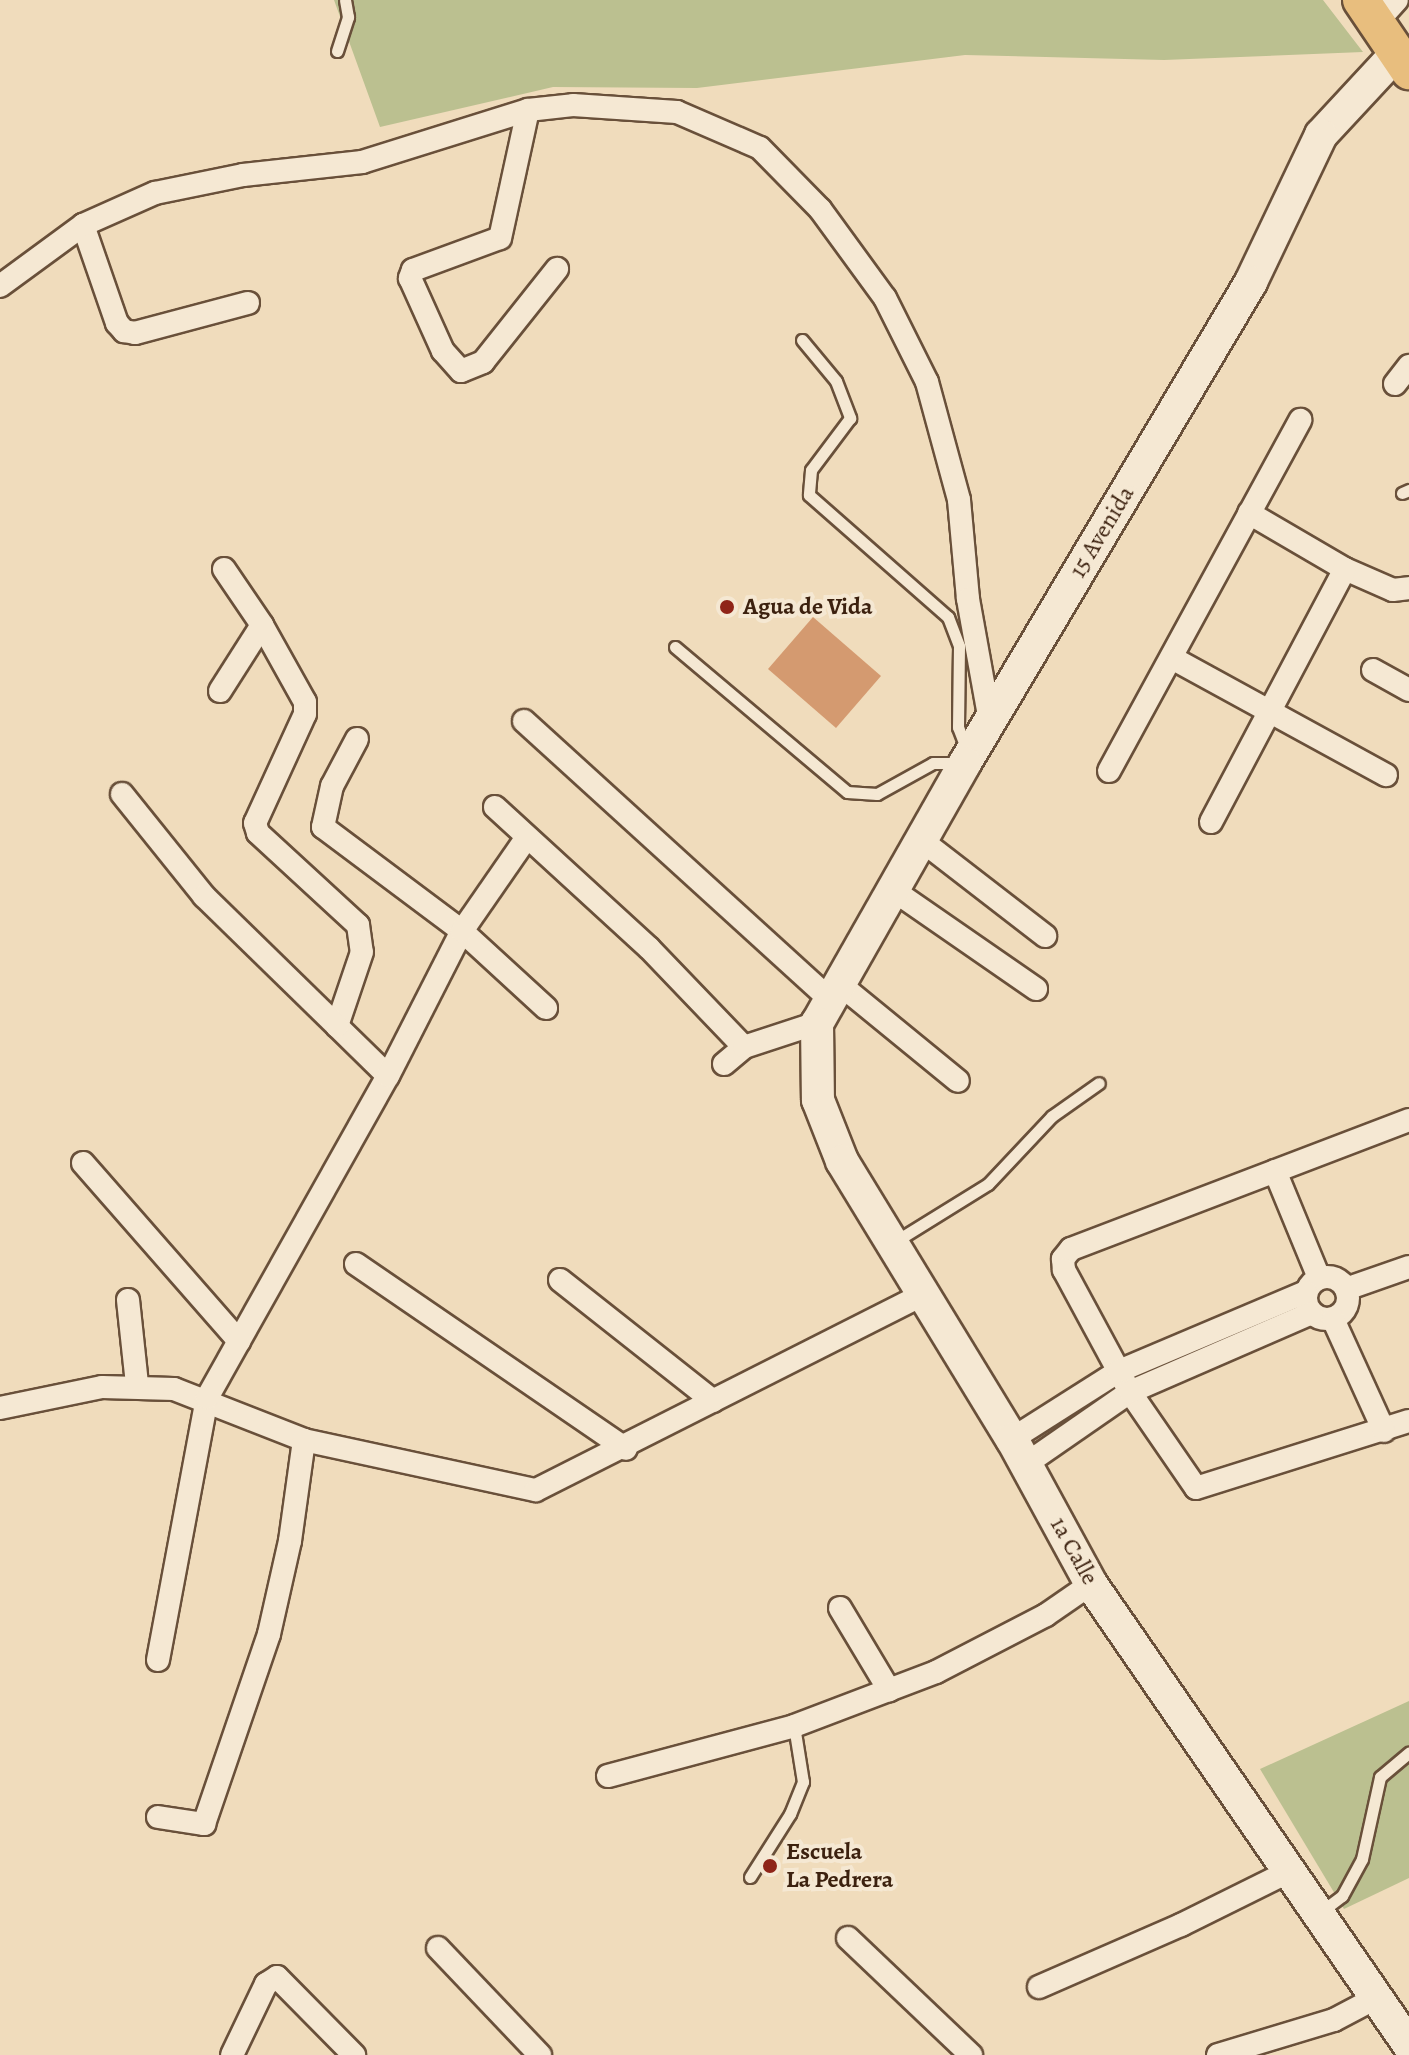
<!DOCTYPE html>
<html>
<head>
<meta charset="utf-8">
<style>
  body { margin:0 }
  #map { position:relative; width:1409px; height:2055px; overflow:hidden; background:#f0dcbc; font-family:Alegreya,serif }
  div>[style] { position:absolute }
  .green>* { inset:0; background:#bbc090 }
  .building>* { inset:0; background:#d49a70 }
  .roads { filter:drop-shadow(2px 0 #69503a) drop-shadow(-2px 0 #69503a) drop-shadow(0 2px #69503a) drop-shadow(0 -2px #69503a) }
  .lane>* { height:11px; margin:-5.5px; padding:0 5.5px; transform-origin:5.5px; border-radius:5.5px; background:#f5e8d3 }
  .street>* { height:22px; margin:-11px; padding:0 11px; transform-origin:11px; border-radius:11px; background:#f5e8d3 }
  .street>.ring { margin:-11px; padding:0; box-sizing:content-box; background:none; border:22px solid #f5e8d3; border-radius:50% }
  .secondary>* { height:32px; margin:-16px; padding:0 16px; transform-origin:16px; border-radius:16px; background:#f5e8d3 }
  .primary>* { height:36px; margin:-18px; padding:0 18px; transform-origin:18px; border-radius:18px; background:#e8be7e }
  .dots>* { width:22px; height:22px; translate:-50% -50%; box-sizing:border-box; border:4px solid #f5e8d3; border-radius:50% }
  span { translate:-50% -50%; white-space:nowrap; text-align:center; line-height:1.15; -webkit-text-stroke:8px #f5e8d3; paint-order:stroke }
  .street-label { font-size:24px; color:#3c210f }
  .poi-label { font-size:24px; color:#3c210f; font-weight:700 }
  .left { translate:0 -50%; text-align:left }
</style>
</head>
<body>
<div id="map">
  <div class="green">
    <i style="clip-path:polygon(334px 0,1323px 0,1363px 52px,1164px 60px,965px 55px,697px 88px,553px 87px,380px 127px)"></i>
    <i style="clip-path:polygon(1409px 1701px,1409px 1878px,1344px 1909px,1260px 1769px)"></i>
  </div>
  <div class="building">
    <i style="clip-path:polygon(813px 617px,881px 676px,836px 728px,768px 669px)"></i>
  </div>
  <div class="roads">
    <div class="lane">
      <i style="left:337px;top:51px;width:36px;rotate:-72deg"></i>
      <i style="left:348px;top:17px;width:17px;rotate:-100deg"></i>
      <i style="left:802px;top:340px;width:53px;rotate:50.3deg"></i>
      <i style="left:836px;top:381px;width:40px;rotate:69deg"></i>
      <i style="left:850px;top:418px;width:65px;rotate:126.9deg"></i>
      <i style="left:811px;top:470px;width:25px;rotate:95deg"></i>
      <i style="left:809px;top:495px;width:185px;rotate:41.3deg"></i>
      <i style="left:948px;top:617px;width:31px;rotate:69deg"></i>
      <i style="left:959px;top:646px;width:81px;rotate:90.7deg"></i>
      <i style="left:958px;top:727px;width:25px;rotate:69deg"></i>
      <i style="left:1402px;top:493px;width:8px;rotate:-23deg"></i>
      <i style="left:675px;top:647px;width:225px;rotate:40.1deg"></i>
      <i style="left:847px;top:792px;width:30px;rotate:4deg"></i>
      <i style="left:877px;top:794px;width:64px;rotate:-29deg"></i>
      <i style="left:933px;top:763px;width:27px"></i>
      <i style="left:896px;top:1241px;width:108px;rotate:-31.8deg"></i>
      <i style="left:988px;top:1184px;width:93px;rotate:-46.7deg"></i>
      <i style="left:1052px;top:1116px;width:57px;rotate:-35.1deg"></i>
      <i style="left:750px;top:1877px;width:75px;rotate:-57.6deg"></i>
      <i style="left:790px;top:1814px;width:35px;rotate:-68deg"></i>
      <i style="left:803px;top:1782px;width:57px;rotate:-99.1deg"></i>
      <i style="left:1322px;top:1911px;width:25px;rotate:-37deg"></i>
      <i style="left:1342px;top:1896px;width:42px;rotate:-61.6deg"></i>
      <i style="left:1362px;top:1859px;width:84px;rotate:-77.6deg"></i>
      <i style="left:1380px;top:1777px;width:38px;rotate:-40deg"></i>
    </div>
    <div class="street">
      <i style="left:1378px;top:21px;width:28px;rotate:-48deg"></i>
      <i style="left:528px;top:110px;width:131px;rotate:102.3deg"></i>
      <i style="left:500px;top:238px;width:93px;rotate:159.8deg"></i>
      <i style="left:413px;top:270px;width:9px;rotate:111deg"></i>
      <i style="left:410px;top:278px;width:80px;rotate:65.7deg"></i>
      <i style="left:443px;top:351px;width:27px;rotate:48deg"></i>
      <i style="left:461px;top:371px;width:24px;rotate:-22deg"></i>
      <i style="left:483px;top:362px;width:119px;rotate:-51.5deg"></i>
      <i style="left:83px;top:225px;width:104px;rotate:70.9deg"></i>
      <i style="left:117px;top:323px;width:11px;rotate:49deg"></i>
      <i style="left:124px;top:331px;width:11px;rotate:10deg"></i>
      <i style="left:135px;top:333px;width:117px;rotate:-14.9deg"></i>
      <i style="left:0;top:286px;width:103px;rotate:-36.3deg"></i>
      <i style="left:83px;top:225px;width:79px;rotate:-24deg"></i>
      <i style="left:155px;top:193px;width:90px;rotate:-11.6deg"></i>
      <i style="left:243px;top:175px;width:120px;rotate:-6.2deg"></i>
      <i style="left:362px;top:162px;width:174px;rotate:-17.4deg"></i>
      <i style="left:528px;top:110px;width:45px;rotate:-6.3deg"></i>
      <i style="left:573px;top:105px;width:104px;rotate:3.9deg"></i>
      <i style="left:677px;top:112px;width:90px;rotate:23.4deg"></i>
      <i style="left:760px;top:148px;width:86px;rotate:45.5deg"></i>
      <i style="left:820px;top:209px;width:110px;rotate:53.9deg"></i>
      <i style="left:885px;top:298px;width:94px;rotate:63.4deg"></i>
      <i style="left:927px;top:382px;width:122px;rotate:74.8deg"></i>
      <i style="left:959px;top:500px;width:99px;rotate:84.8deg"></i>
      <i style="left:968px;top:599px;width:124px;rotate:79.8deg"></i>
      <i style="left:1395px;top:384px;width:23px;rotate:-52deg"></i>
      <i style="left:1249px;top:513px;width:111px;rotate:30.3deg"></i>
      <i style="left:1345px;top:569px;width:52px;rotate:23.6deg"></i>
      <i style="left:1393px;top:590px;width:16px;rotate:-7deg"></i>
      <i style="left:224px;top:569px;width:68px;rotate:55.8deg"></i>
      <i style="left:1172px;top:658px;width:244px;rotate:28.7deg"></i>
      <i style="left:1373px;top:670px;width:41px;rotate:29.1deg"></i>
      <i style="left:220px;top:691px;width:78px;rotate:-57.5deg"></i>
      <i style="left:262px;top:625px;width:88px;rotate:60.8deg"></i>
      <i style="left:305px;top:702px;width:12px;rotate:90deg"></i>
      <i style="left:305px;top:714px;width:120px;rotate:114.6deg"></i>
      <i style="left:255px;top:823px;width:10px;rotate:73deg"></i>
      <i style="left:258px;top:833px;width:136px;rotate:42.6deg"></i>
      <i style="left:358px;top:925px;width:27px;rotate:82deg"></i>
      <i style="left:362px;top:952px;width:78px;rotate:108.7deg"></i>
      <i style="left:337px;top:1026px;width:71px;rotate:44.4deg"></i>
      <i style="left:524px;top:721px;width:413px;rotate:42.3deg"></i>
      <i style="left:357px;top:739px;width:53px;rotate:118deg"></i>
      <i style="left:332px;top:786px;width:42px;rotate:102.4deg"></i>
      <i style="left:323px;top:827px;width:174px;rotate:36.8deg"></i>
      <i style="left:462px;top:931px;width:114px;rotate:42.5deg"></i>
      <i style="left:1109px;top:771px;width:400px;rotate:-61.4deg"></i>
      <i style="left:122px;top:794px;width:131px;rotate:51.2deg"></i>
      <i style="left:204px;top:896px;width:186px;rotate:44.3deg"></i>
      <i style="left:495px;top:807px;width:209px;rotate:42.5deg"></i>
      <i style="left:649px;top:948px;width:137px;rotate:46.2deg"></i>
      <i style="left:1211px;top:822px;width:286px;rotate:-62.1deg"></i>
      <i style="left:921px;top:840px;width:157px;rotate:37.7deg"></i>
      <i style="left:893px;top:890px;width:174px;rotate:34.7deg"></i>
      <i style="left:837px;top:982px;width:156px;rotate:39.3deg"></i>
      <i style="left:724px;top:1064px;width:26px;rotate:-40deg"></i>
      <i style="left:744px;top:1047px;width:77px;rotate:-18.2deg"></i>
      <i style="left:1409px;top:1120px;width:362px;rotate:159.1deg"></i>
      <i style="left:1071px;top:1249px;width:13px;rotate:129deg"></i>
      <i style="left:1063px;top:1259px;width:11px;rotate:85deg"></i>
      <i style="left:1064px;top:1270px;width:139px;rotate:61.6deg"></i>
      <i style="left:1130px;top:1392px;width:116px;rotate:55.5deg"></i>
      <i style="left:1196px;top:1488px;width:223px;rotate:-17.5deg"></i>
      <i style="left:83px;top:1163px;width:237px;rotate:48.8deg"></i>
      <i style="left:1275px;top:1171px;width:116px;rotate:67.6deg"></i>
      <i style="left:356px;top:1264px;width:327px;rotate:34.4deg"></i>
      <i class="ring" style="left:1306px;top:1277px;width:20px;height:20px"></i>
      <i style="left:560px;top:1280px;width:195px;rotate:38.3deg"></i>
      <i style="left:1346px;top:1289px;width:67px;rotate:-19.2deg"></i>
      <i style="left:128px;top:1300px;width:84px;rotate:83.9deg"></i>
      <i style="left:1333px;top:1319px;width:123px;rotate:65.5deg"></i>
      <i style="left:0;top:1408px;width:104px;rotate:-11.6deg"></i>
      <i style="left:102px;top:1387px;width:72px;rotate:1.6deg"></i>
      <i style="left:174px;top:1389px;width:140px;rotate:21.4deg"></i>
      <i style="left:304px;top:1440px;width:237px;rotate:12.2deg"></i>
      <i style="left:536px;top:1490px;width:435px;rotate:-26.8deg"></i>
      <i style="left:1012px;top:1439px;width:127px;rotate:-32.4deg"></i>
      <i style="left:1119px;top:1371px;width:203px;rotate:-22.9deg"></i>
      <i style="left:1026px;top:1464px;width:126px;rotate:-34.7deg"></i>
      <i style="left:1130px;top:1392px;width:198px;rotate:-23.5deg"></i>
      <i style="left:840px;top:1608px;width:96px;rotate:59.1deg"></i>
      <i style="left:158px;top:1660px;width:267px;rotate:-79.4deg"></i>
      <i style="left:207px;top:1398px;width:369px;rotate:-60.7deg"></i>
      <i style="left:388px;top:1076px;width:163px;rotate:-63deg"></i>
      <i style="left:462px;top:931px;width:114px;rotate:-55.3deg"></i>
      <i style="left:608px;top:1776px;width:193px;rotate:-15deg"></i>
      <i style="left:794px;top:1726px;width:152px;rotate:-20.8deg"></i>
      <i style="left:936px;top:1672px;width:124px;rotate:-27.4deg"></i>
      <i style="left:1046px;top:1615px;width:55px;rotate:-34.6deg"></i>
      <i style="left:158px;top:1817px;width:47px;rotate:8.7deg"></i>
      <i style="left:204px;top:1824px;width:201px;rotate:-71.1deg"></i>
      <i style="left:269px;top:1634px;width:95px;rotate:-77.3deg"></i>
      <i style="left:290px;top:1541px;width:102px;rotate:-82.1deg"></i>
      <i style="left:848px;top:1938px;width:170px;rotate:43.6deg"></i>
      <i style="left:438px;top:1948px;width:148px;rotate:46.4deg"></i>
      <i style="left:1039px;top:1987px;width:155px;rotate:-23.6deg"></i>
      <i style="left:1181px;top:1925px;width:122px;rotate:-26.4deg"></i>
      <i style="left:232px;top:2055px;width:79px;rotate:-64.4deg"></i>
      <i style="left:266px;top:1984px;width:13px;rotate:-32deg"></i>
      <i style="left:277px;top:1977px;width:110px;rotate:45.4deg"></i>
      <i style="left:1218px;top:2055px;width:121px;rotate:-16.8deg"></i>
      <i style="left:1334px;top:2020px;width:45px;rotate:-27.7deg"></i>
    </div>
    <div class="secondary">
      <i style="left:1398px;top:52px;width:113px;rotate:132.9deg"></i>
      <i style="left:1321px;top:135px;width:163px;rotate:115.5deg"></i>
      <i style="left:1251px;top:282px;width:560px;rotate:120.74deg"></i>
      <i style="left:965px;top:763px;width:299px;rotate:119.6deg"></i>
      <i style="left:817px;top:1023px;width:77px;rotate:89.3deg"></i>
      <i style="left:818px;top:1100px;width:66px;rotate:68.5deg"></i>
      <i style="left:842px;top:1161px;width:326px;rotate:58.6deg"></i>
      <i style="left:1012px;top:1439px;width:165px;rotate:61.4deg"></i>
      <i style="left:1091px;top:1584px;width:560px;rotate:55.4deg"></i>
    </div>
    <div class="primary">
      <i style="left:1361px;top:0;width:86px;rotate:55.9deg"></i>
    </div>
  </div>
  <div class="dots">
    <i style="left:727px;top:607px;background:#8f2418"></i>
    <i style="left:770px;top:1866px;background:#8f2418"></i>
  </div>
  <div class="street-label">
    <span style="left:1102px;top:532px;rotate:-59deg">15 Avenida</span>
    <span style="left:1074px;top:1551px;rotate:61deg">1a Calle</span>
  </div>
  <div class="poi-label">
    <span class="left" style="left:743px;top:607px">Agua de Vida</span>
    <span class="left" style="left:786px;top:1866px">Escuela<br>La Pedrera</span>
  </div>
</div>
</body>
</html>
